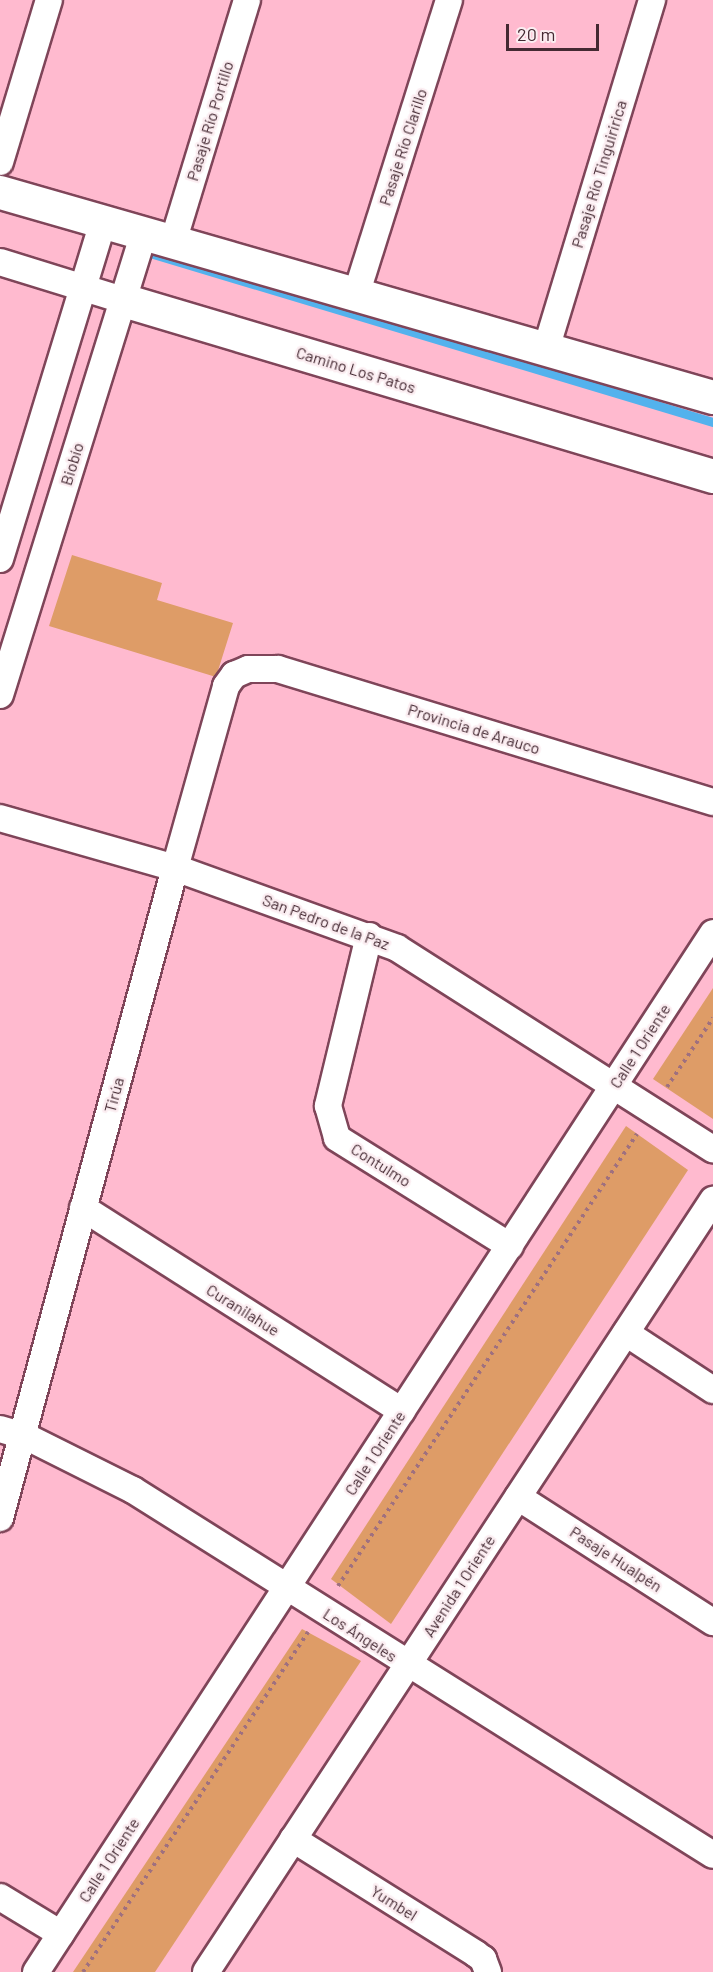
<!DOCTYPE html>
<html>
<head>
<meta charset="utf-8">
<style>
  body { margin:0 }
  #map { position:relative; width:713px; height:1972px; overflow:hidden; background:#ffbacf; font-family:Barlow,sans-serif }
  div>[style] { position:absolute }
  .green>* { inset:0; background:#de9c67 }
  .stream>* { height:9px; margin:-4.5px; padding:0 4.5px; transform-origin:4.5px; border-radius:4.5px; background:#53b2ed }
  .path>* { height:4px; margin-top:-2px; transform-origin:0; background:repeating-linear-gradient(90deg,#9f707f 0 3px,transparent 0 7.5px) }
  .roads { filter:drop-shadow(2px 0 #7f4559) drop-shadow(-2px 0 #7f4559) drop-shadow(0 2px #7f4559) drop-shadow(0 -2px #7f4559) }
  .street>* { height:26px; margin:-13px; padding:0 13px; transform-origin:13px; border-radius:13px; background:#fff }
  .secondary>* { height:33px; margin:-16.5px; padding:0 16.5px; transform-origin:16.5px; border-radius:16.5px; background:#fff }
  span { translate:-50% -50%; white-space:nowrap; text-align:center; line-height:1.15; -webkit-text-stroke:5px #fbedf1; paint-order:stroke }
  .street-label { font-size:16px; color:#442932 }
  .scale { position:absolute; left:506px; top:24px; width:93px; height:27px; box-sizing:border-box; border:3px solid #442932; border-top:0; padding-left:8px; font-size:18px; line-height:21px; white-space:nowrap; color:#442932; -webkit-text-stroke:4px #fbedf1; paint-order:stroke }
</style>
</head>
<body>
<div id="map">
  <div class="green">
    <i style="clip-path:polygon(72px 555px,162px 583px,157px 600px,233px 623px,216px 677px,49px 626px)"></i>
    <i style="clip-path:polygon(713px 988px,713px 1119px,653px 1079px)"></i>
    <i style="clip-path:polygon(626px 1126px,688px 1170px,391px 1624px,331px 1579px)"></i>
    <i style="clip-path:polygon(302px 1629px,361px 1661px,155px 1972px,73px 1972px)"></i>
  </div>
  <div class="stream">
    <i style="left:153px;top:254px;width:585px;rotate:16.7deg"></i>
  </div>
  <div class="path">
    <i style="left:667px;top:1087px;width:83px;rotate:-56.3deg"></i>
    <i style="left:338px;top:1586px;width:542px;rotate:-56.52deg"></i>
    <i style="left:83px;top:1972px;width:408px;rotate:-56.5deg"></i>
  </div>
  <div class="roads">
    <div class="street">
      <i style="left:0;top:162px;width:169px;rotate:-73.2deg"></i>
      <i style="left:173px;top:242px;width:253px;rotate:-73deg"></i>
      <i style="left:0;top:262px;width:129px;rotate:17.2deg"></i>
      <i style="left:356px;top:295px;width:309px;rotate:-72.5deg"></i>
      <i style="left:546px;top:349px;width:365px;rotate:-73.1deg"></i>
      <i style="left:0;top:559px;width:352px;rotate:-73deg"></i>
      <i style="left:0;top:695px;width:483px;rotate:-72.7deg"></i>
      <i style="left:0;top:818px;width:182px;rotate:15.9deg"></i>
      <i style="left:175px;top:868px;width:236px;rotate:19.8deg"></i>
      <i style="left:397px;top:948px;width:375px;rotate:32.5deg"></i>
      <i style="left:369px;top:936px;width:175px;rotate:103.6deg"></i>
      <i style="left:328px;top:1106px;width:33px;rotate:74deg"></i>
      <i style="left:337px;top:1138px;width:204px;rotate:32deg"></i>
      <i style="left:83px;top:1208px;width:378px;rotate:32.5deg"></i>
      <i style="left:626px;top:1333px;width:104px;rotate:33.2deg"></i>
      <i style="left:0;top:1429px;width:26px;rotate:16deg"></i>
      <i style="left:25px;top:1436px;width:121px;rotate:26.6deg"></i>
      <i style="left:133px;top:1490px;width:685px;rotate:32.18deg"></i>
      <i style="left:518px;top:1497px;width:232px;rotate:32.7deg"></i>
      <i style="left:0;top:1518px;width:673px;rotate:-74.93deg"></i>
      <i style="left:175px;top:868px;width:189px;rotate:-74.3deg"></i>
      <i style="left:226px;top:686px;width:14px;rotate:-54deg"></i>
      <i style="left:234px;top:675px;width:15px;rotate:-23deg"></i>
      <i style="left:248px;top:669px;width:30px"></i>
      <i style="left:278px;top:669px;width:455px;rotate:17deg"></i>
      <i style="left:293px;top:1839px;width:216px;rotate:32.1deg"></i>
      <i style="left:476px;top:1954px;width:9px;rotate:36deg"></i>
      <i style="left:483px;top:1959px;width:14px;rotate:69deg"></i>
      <i style="left:0;top:1897px;width:71px;rotate:31.2deg"></i>
      <i style="left:36px;top:1972px;width:1240px;rotate:-56.91deg"></i>
      <i style="left:206px;top:1972px;width:924px;rotate:-56.71deg"></i>
    </div>
    <div class="secondary">
      <i style="left:0;top:192px;width:742px;rotate:16.04deg"></i>
      <i style="left:123px;top:300px;width:616px;rotate:16.61deg"></i>
    </div>
  </div>
  <div class="street-label">
    <span style="left:210px;top:121px;rotate:-73deg">Pasaje Río Portillo</span>
    <span style="left:403px;top:147px;rotate:-72deg">Pasaje Río Clarillo</span>
    <span style="left:599px;top:174px;rotate:-73deg">Pasaje Río Tinguiririca</span>
    <span style="left:356px;top:370px;rotate:17deg">Camino Los Patos</span>
    <span style="left:72px;top:464px;rotate:-73deg">Biobío</span>
    <span style="left:474px;top:729px;rotate:17deg">Provincia de Arauco</span>
    <span style="left:326px;top:922px;rotate:20deg">San Pedro de la Paz</span>
    <span style="left:640px;top:1046px;rotate:-57deg">Calle 1 Oriente</span>
    <span style="left:114px;top:1095px;rotate:-75deg">Tirúa</span>
    <span style="left:381px;top:1165px;rotate:32deg">Contulmo</span>
    <span style="left:243px;top:1310px;rotate:32deg">Curanilahue</span>
    <span style="left:375px;top:1453px;rotate:-57deg">Calle 1 Oriente</span>
    <span style="left:616px;top:1559px;rotate:33deg">Pasaje Hualpén</span>
    <span style="left:459px;top:1586px;rotate:-57deg">Avenida 1 Oriente</span>
    <span style="left:360px;top:1635px;rotate:33deg">Los Ángeles</span>
    <span style="left:109px;top:1860px;rotate:-57deg">Calle 1 Oriente</span>
    <span style="left:394px;top:1903px;rotate:32deg">Yumbel</span>
  </div>
  <div class="scale">20 m</div>
</div>
</body>
</html>
